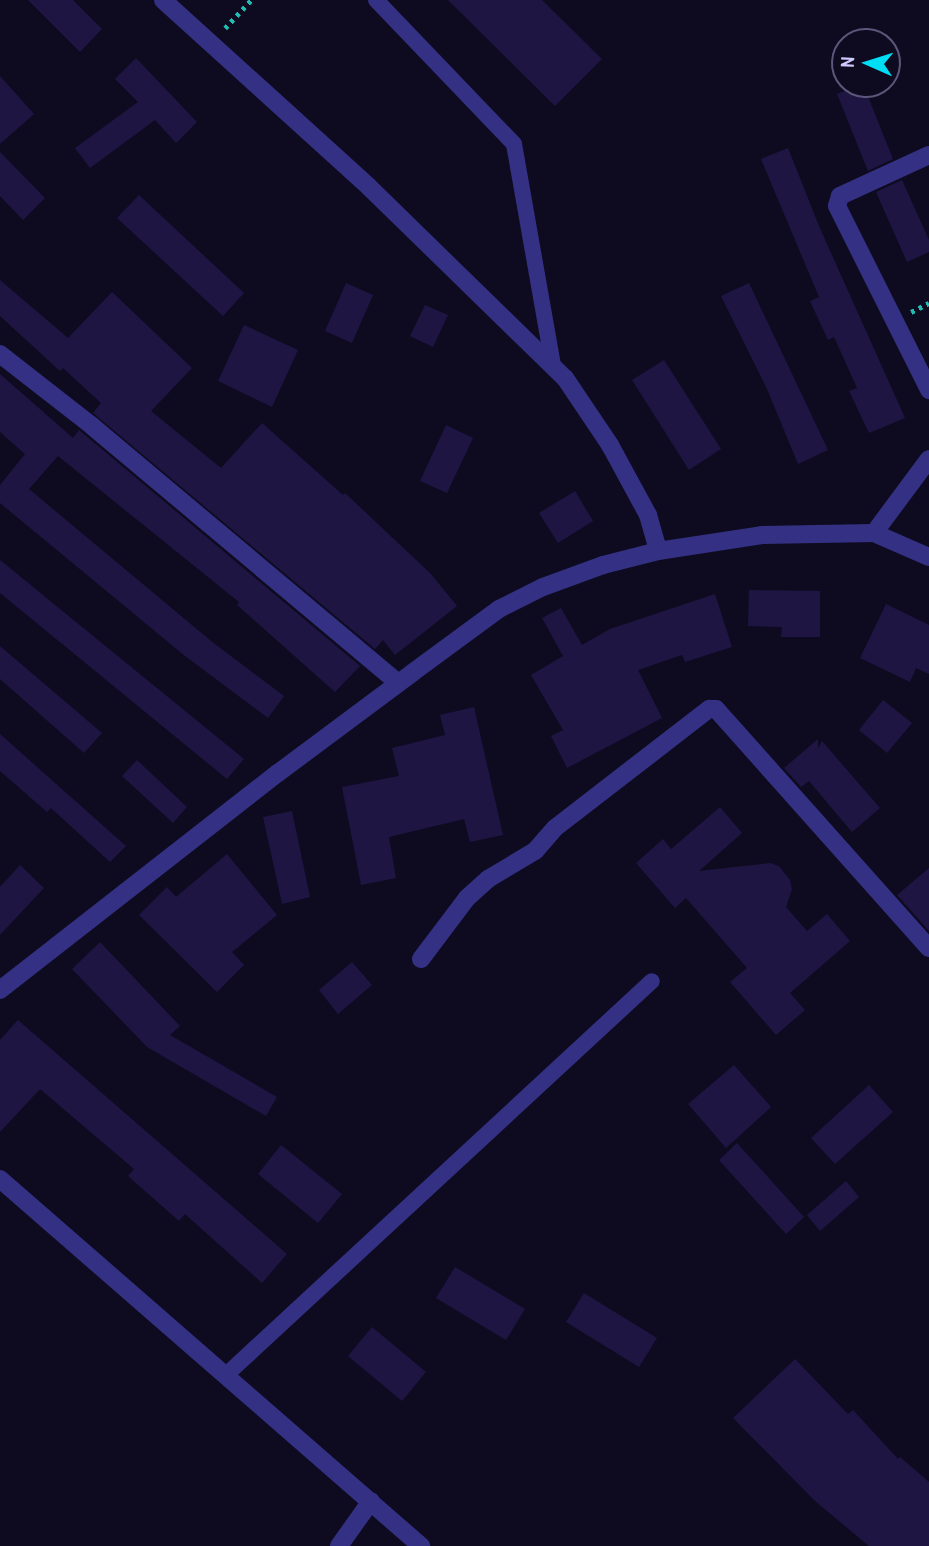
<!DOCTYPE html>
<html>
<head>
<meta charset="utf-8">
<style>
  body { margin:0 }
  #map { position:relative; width:929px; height:1546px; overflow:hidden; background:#0e0b21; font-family:"Archivo Narrow",sans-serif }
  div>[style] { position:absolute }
  .building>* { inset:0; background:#1e1543 }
  .path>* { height:4.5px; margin-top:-2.25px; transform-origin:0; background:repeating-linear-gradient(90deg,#22bcb2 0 3.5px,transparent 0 8.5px) }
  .service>* { height:16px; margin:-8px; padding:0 8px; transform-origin:8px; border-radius:8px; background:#343184 }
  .minor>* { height:18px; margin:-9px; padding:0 9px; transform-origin:9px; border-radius:9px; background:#343184 }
  .tertiary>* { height:18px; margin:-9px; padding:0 9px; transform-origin:9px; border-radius:9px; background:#343184 }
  span { translate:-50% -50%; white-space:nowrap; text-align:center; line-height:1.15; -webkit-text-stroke:6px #0e0b21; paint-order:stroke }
  .north { position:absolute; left:831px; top:28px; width:70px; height:70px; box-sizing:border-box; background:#0e0b21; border:2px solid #5c577a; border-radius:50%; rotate:273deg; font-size:19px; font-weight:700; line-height:28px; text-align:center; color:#d0caff }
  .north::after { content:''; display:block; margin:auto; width:24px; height:32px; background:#00def5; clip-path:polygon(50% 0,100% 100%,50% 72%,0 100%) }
</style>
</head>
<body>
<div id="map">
  <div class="building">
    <i style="clip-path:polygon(28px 0,73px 0,102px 29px,80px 52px)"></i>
    <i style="clip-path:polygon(448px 0,542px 0,602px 59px,555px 106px)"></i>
    <i style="clip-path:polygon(136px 58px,197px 122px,176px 143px,155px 120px,90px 168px,75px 148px,138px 102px,115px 79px)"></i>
    <i style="clip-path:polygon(0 76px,34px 114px,0 144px)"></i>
    <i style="clip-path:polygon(863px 84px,893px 159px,868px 171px,837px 94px)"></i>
    <i style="clip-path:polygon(788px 148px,819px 226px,905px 418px,869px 433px,849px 391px,857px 388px,834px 337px,828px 340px,810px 301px,819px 297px,761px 159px)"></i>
    <i style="clip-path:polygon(0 152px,45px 198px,23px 220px,0 196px)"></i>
    <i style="clip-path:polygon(902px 180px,929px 240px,929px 252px,907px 262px,876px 192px)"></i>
    <i style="clip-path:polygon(139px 195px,244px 293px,223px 316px,117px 218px)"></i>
    <i style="clip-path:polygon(0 280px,68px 338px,112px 292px,192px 368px,151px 411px,221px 468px,262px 423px,343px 495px,345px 493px,431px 574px,457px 606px,395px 655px,383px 640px,375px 649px,93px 413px,101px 403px,63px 368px,60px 371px,0 316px)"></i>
    <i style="clip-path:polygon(346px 283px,373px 295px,352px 343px,325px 331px)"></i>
    <i style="clip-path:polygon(749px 283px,828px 450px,798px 464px,767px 389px,721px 296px)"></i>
    <i style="clip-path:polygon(425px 305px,448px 315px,433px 347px,410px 336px)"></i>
    <i style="clip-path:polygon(244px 325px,298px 350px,272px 407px,218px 381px)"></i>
    <i style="clip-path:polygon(664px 360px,721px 449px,689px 470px,632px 380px)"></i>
    <i style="clip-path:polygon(0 374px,73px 438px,79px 430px,85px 435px,360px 666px,335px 692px,237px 605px,239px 602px,58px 456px,29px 489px,211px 641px,284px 696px,268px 718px,185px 656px,0 503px,0 485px,25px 454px,0 432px)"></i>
    <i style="clip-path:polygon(446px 425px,473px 438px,447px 493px,420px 481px)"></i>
    <i style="clip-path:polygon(575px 491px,593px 521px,558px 543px,539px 513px)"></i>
    <i style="clip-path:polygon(0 560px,244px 759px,227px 779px,0 593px)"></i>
    <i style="clip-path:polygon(749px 590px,820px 591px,820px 637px,781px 637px,782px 627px,748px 626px)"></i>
    <i style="clip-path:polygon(715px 594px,732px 647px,685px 662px,682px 655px,638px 670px,662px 718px,567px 768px,551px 736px,563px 730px,531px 675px,563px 656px,542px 618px,561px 608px,582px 645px,610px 629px)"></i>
    <i style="clip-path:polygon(886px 604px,929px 625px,929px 674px,916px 668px,910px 682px,860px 658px)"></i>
    <i style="clip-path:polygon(0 646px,102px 733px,84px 753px,0 679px)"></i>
    <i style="clip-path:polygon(883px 700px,912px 723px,887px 753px,859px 730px)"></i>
    <i style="clip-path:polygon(474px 707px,503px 835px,470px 842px,464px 819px,389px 837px,396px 878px,361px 885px,342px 787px,399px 776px,392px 748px,445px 735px,440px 715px)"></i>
    <i style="clip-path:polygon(0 734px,126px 846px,110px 862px,51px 808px,47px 812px,0 771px)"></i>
    <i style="clip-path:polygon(818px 739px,818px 748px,822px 741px,880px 808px,852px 832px,809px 781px,801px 787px,784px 768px)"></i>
    <i style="clip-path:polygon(137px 760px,187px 807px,173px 823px,122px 776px)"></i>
    <i style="clip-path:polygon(720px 807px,742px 833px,699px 871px,770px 863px,779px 866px,790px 880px,792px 889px,786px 907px,807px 931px,827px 914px,850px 941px,790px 993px,805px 1010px,776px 1035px,730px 982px,747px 968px,686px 898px,675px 908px,636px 863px,663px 839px,671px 849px)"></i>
    <i style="clip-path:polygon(292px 811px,310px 897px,282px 904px,263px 817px)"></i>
    <i style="clip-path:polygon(227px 854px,277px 915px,232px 952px,244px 965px,217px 992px,139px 915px,167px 887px,176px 897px)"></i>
    <i style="clip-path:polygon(20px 865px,44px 888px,0 935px,0 887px)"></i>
    <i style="clip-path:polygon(929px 868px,929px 931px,897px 895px)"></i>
    <i style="clip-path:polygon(100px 942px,180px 1026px,170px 1035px,277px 1097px,266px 1116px,147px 1047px,72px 969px)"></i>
    <i style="clip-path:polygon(352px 962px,372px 985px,338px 1014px,319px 990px)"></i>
    <i style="clip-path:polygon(18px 1020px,287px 1254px,262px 1283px,185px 1214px,179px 1221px,128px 1176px,134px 1169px,40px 1089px,0 1132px,0 1040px)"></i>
    <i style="clip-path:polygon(734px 1065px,771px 1107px,726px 1148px,688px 1104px)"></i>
    <i style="clip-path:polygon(869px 1085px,893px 1112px,835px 1164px,811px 1138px)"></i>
    <i style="clip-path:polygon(737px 1143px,804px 1217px,786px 1234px,719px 1160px)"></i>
    <i style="clip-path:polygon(281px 1145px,342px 1194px,318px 1223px,258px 1174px)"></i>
    <i style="clip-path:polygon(846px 1181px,859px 1197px,820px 1231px,807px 1215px)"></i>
    <i style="clip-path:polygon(455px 1267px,525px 1309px,506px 1340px,436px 1298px)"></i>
    <i style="clip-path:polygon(584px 1293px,657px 1338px,639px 1367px,566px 1322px)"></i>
    <i style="clip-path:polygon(372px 1327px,426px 1372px,402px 1401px,348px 1356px)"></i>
    <i style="clip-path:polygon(795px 1359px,848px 1414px,853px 1410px,898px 1459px,900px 1457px,929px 1482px,929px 1546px,869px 1546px,815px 1501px,733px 1418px)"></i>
  </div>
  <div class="path">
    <i style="left:225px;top:28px;width:38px;rotate:-47deg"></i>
    <i style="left:911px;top:312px;width:20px;rotate:-27deg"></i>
  </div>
  <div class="service">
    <i style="left:376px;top:0;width:199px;rotate:46.2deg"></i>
    <i style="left:514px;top:144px;width:224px;rotate:80deg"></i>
    <i style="left:226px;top:1375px;width:580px;rotate:-42.77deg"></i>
  </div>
  <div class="minor">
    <i style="left:163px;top:0;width:278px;rotate:42.2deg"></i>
    <i style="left:369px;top:187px;width:274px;rotate:44.3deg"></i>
    <i style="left:565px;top:378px;width:81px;rotate:56.1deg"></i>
    <i style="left:610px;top:445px;width:80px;rotate:61.5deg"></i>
    <i style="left:648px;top:515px;width:37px;rotate:74deg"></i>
    <i style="left:929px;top:155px;width:98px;rotate:155.3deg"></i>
    <i style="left:840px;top:196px;width:10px;rotate:107deg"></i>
    <i style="left:837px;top:206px;width:206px;rotate:63.4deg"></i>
    <i style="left:0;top:354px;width:117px;rotate:38deg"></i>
    <i style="left:92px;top:426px;width:400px;rotate:40deg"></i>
    <i style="left:874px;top:533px;width:92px;rotate:-53.4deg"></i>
    <i style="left:421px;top:959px;width:76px;rotate:-53deg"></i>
    <i style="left:467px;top:898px;width:28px;rotate:-42deg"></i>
    <i style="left:488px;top:879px;width:55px;rotate:-30.8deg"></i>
    <i style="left:535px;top:851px;width:30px;rotate:-49deg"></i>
    <i style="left:555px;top:828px;width:195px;rotate:-37.7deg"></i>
    <i style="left:709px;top:709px;width:7px"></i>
    <i style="left:716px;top:709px;width:320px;rotate:48.3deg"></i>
    <i style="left:339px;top:1546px;width:55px;rotate:-54.6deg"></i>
  </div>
  <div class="tertiary">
    <i style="left:0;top:990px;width:353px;rotate:-38deg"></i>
    <i style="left:278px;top:773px;width:167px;rotate:-36.7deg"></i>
    <i style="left:412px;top:673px;width:108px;rotate:-36.3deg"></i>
    <i style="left:499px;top:609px;width:49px;rotate:-26.6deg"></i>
    <i style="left:543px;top:587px;width:64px;rotate:-20.1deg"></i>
    <i style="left:603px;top:565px;width:57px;rotate:-14.3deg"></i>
    <i style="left:658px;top:551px;width:105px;rotate:-8.7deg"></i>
    <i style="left:762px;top:535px;width:112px;rotate:-1deg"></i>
    <i style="left:874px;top:533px;width:60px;rotate:23.6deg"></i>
    <i style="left:0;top:1179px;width:559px;rotate:41.08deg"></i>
  </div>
  <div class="north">N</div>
</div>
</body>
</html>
